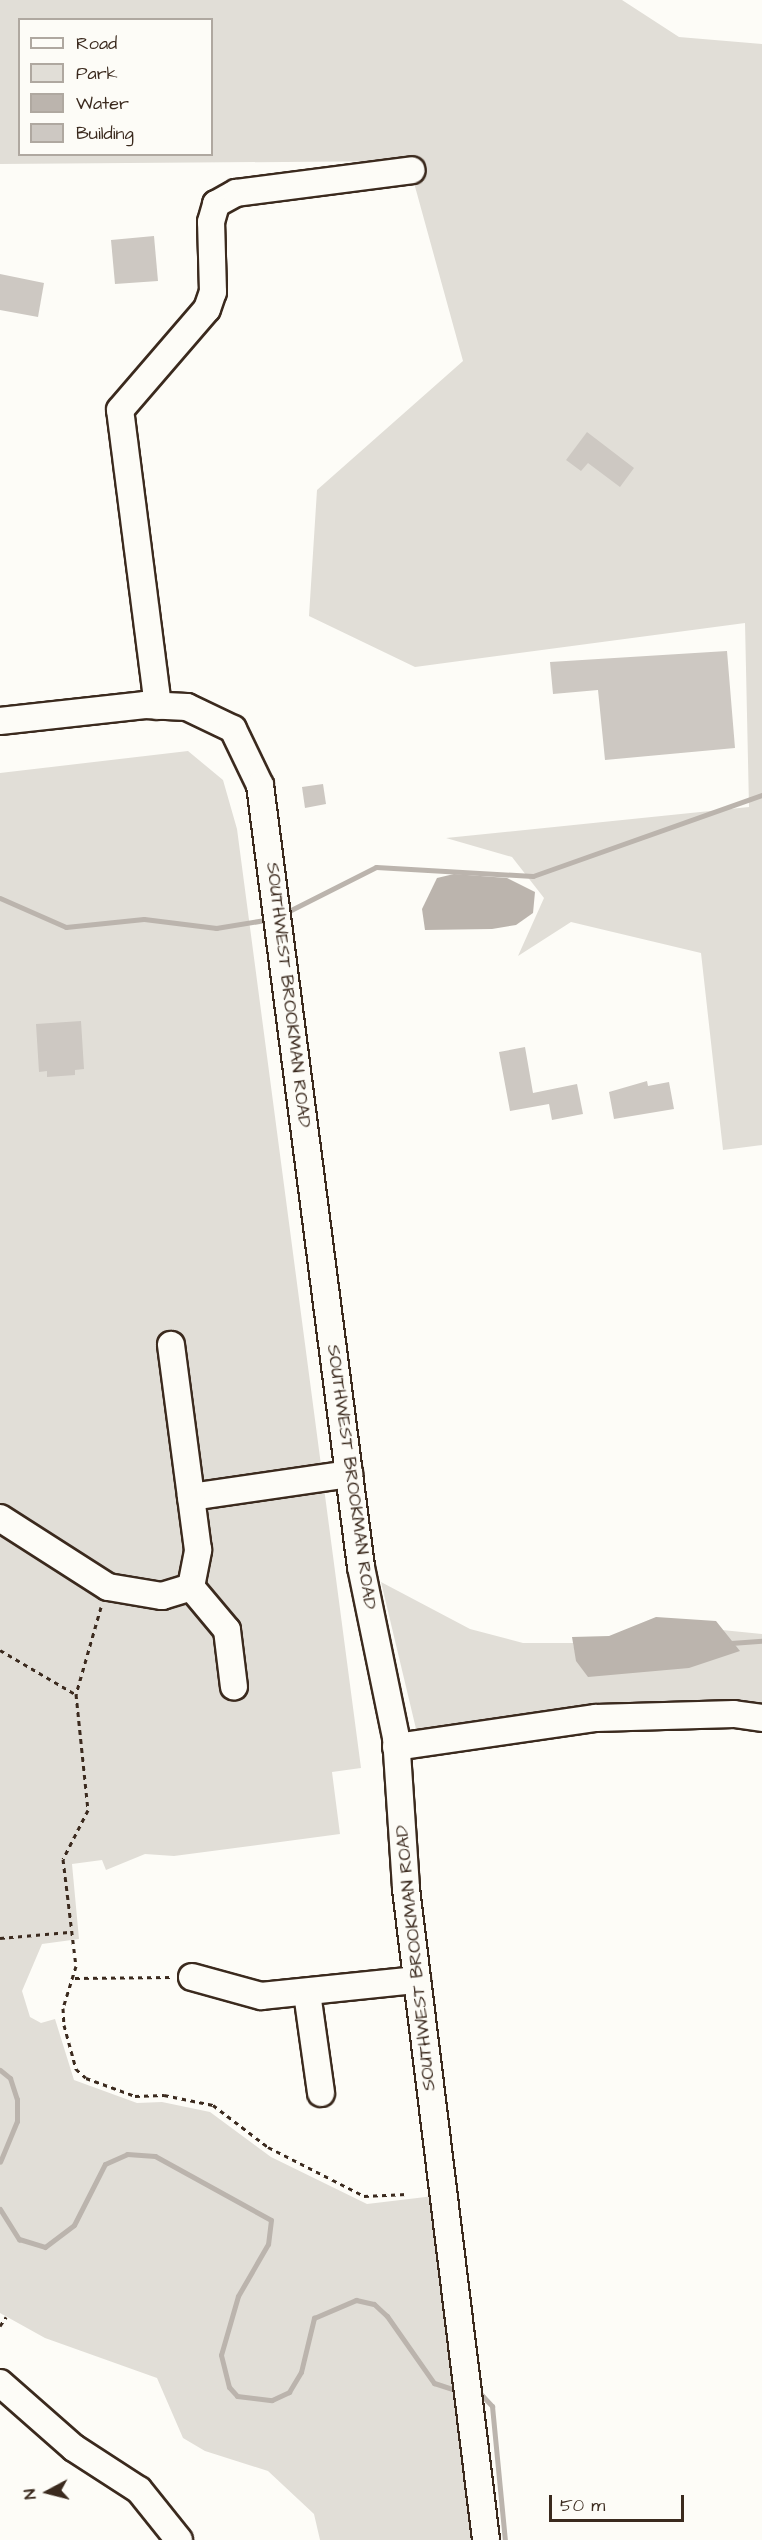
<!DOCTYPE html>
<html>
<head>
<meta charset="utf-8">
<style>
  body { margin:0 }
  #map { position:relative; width:762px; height:2540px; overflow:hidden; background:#fdfcf7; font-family:"Architects Daughter",sans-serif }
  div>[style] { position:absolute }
  .green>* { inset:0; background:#e1ded7 }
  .water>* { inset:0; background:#bbb4ad }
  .stream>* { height:5px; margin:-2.5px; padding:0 2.5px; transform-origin:2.5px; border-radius:2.5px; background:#bbb4ad }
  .building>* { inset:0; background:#cdc8c2 }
  .path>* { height:3px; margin-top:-1.5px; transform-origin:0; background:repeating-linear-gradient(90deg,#3b2a1e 0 4.5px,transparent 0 9px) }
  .roads { filter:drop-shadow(2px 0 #3b2a1e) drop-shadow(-2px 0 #3b2a1e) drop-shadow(0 2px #3b2a1e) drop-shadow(0 -2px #3b2a1e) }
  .minor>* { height:26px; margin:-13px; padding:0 13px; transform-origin:13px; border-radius:13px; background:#fdfcf7 }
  span { translate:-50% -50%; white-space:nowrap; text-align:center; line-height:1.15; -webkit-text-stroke:4.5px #fdfcf7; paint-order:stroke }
  .street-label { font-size:18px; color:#3b2a1e }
  .legend { position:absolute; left:18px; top:18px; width:195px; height:138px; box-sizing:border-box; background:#fdfcf7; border:2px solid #afa8a0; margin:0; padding:8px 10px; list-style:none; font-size:18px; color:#3b2a1e }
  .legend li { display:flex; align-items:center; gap:12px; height:30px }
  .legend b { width:30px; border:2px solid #afa8a0 }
  .north { position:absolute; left:18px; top:2462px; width:60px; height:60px; -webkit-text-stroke:4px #fdfcf7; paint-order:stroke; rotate:263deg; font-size:16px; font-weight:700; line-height:24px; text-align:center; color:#3b2a1e }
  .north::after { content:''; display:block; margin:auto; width:21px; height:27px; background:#3b2a1e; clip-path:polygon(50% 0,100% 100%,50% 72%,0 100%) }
  .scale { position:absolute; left:549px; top:2495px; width:135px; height:27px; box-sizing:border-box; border:3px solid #3b2a1e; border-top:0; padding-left:8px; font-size:18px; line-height:21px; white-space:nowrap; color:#3b2a1e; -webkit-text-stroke:4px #fdfcf7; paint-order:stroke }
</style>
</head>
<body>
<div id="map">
  <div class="green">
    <i style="clip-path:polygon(evenodd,0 0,622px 0,679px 37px,762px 44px,762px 1145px,723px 1150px,701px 953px,571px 922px,518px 956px,544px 898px,512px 857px,446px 838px,749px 807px,745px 623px,415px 667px,309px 616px,317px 490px,463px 361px,408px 161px,0 164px,0 0,20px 20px,212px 20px,212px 154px,20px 154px,20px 20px)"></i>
    <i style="clip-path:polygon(188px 751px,223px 780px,237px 829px,361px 1768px,332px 1772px,340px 1834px,174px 1856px,145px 1854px,106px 1870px,102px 1860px,72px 1864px,79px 1939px,42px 1944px,22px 1991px,30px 2017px,41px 2023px,55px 2019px,74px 2080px,137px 2103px,162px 2102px,210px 2112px,271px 2157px,367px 2204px,434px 2196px,475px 2540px,320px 2540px,314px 2514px,268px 2471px,205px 2451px,183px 2438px,157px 2378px,45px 2338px,0 2313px,0 773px)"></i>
    <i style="clip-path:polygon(381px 1582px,470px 1629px,523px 1643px,573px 1643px,577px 1661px,712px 1629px,762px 1634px,762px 1709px,680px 1702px,417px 1733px)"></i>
  </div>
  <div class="water">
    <i style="clip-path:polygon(454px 874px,507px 878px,535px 892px,533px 913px,516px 925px,492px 929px,425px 930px,422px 909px,437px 878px)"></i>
    <i style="clip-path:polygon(656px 1617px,716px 1621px,740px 1651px,689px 1668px,588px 1677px,576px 1661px,572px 1637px,609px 1636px)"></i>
  </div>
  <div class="stream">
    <i style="left:0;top:898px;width:72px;rotate:23.7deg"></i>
    <i style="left:66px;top:927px;width:78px;rotate:-5.9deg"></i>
    <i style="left:144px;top:919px;width:73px;rotate:7.1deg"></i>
    <i style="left:216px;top:928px;width:56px;rotate:-9.3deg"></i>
    <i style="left:285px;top:913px;width:102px;rotate:-26.8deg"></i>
    <i style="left:376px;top:867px;width:157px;rotate:3.3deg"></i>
    <i style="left:533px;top:876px;width:243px;rotate:-19.5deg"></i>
    <i style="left:731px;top:1643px;width:31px;rotate:-4deg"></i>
    <i style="left:0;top:2070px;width:13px;rotate:39deg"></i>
    <i style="left:10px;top:2078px;width:22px;rotate:72deg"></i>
    <i style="left:17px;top:2099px;width:22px;rotate:90deg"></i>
    <i style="left:17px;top:2121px;width:44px;rotate:112.5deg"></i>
    <i style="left:0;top:2209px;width:36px;rotate:58deg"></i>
    <i style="left:19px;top:2239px;width:27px;rotate:17deg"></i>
    <i style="left:45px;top:2247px;width:36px;rotate:-37deg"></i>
    <i style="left:74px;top:2225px;width:68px;rotate:-63.1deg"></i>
    <i style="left:105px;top:2164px;width:24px;rotate:-24deg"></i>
    <i style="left:127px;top:2154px;width:28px;rotate:4deg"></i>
    <i style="left:155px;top:2156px;width:132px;rotate:28.9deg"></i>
    <i style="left:271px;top:2220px;width:24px;rotate:97deg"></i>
    <i style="left:268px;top:2244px;width:60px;rotate:120deg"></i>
    <i style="left:238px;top:2296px;width:61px;rotate:106.1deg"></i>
    <i style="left:221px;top:2355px;width:33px;rotate:76deg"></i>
    <i style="left:229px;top:2387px;width:12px;rotate:48deg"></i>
    <i style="left:237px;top:2396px;width:35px;rotate:7deg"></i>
    <i style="left:272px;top:2400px;width:19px;rotate:-25deg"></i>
    <i style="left:289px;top:2392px;width:23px;rotate:-59deg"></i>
    <i style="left:301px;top:2372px;width:56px;rotate:-76.5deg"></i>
    <i style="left:314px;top:2318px;width:46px;rotate:-23.2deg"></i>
    <i style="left:356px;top:2300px;width:18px;rotate:13deg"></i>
    <i style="left:374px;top:2304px;width:18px;rotate:43deg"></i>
    <i style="left:387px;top:2316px;width:82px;rotate:55deg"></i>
    <i style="left:434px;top:2383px;width:26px;rotate:18deg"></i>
    <i style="left:478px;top:2391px;width:21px;rotate:47deg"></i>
    <i style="left:492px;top:2406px;width:135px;rotate:84.5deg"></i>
  </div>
  <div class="building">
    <i style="clip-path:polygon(154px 236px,158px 281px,115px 284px,111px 240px)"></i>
    <i style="clip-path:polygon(0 274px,44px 283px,38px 317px,0 310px)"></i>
    <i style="clip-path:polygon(587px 432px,634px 468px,620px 487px,588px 463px,581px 471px,566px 460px)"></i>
    <i style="clip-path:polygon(727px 651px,735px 748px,605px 760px,598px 690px,553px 694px,550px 662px)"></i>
    <i style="clip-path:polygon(323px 784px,326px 804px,305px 808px,302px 787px)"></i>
    <i style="clip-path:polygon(81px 1021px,84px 1069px,75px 1070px,75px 1075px,47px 1077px,47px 1071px,39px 1072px,36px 1024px)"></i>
    <i style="clip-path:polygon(525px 1047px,533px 1093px,577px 1084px,583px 1114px,552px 1120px,549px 1104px,510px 1111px,499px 1052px)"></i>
    <i style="clip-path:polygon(647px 1081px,648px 1086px,669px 1082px,674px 1109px,614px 1119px,609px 1092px)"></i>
  </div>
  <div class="path">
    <i style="left:101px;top:1607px;width:91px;rotate:106deg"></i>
    <i style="left:76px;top:1694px;width:117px;rotate:84.1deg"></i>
    <i style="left:88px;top:1810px;width:55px;rotate:117deg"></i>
    <i style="left:63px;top:1859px;width:108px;rotate:83.1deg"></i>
    <i style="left:76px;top:1966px;width:44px;rotate:107.2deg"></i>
    <i style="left:63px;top:2008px;width:17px;rotate:87deg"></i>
    <i style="left:64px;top:2025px;width:46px;rotate:74.7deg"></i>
    <i style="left:76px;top:2069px;width:13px;rotate:42deg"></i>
    <i style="left:86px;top:2078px;width:52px;rotate:20.2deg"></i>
    <i style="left:135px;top:2096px;width:29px;rotate:-2deg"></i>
    <i style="left:164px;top:2095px;width:50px;rotate:11.5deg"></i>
    <i style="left:213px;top:2105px;width:69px;rotate:37.4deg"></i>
    <i style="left:268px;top:2147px;width:108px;rotate:27deg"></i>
    <i style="left:364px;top:2196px;width:43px;rotate:-2.7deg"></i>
    <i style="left:0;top:1650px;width:87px;rotate:30.4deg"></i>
    <i style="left:0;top:1938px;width:69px;rotate:-5deg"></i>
    <i style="left:75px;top:1978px;width:97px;rotate:-0.6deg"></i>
    <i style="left:0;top:2326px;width:11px;rotate:-56deg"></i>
  </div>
  <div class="roads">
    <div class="minor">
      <i style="left:158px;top:706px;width:298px;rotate:-97.3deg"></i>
      <i style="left:120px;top:410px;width:133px;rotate:-49.3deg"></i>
      <i style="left:207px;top:309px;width:18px;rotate:-71deg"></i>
      <i style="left:213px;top:292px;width:70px;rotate:-91.6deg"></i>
      <i style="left:211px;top:222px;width:19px;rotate:-74deg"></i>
      <i style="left:216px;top:204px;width:23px;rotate:-29deg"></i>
      <i style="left:236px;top:193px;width:177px;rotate:-7.4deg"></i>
      <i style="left:0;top:721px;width:146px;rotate:-6.3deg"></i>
      <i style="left:145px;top:705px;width:42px;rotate:2.7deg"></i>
      <i style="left:187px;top:707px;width:51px;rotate:25.6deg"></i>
      <i style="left:233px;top:729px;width:62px;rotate:64.3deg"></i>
      <i style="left:260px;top:785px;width:788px;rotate:82.64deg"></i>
      <i style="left:361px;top:1567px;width:174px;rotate:78.4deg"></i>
      <i style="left:396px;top:1737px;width:152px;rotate:86.2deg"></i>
      <i style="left:406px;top:1889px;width:656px;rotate:82.99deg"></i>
      <i style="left:191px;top:1497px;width:160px;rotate:-8.3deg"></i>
      <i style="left:0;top:1518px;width:128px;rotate:32.6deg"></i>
      <i style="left:108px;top:1587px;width:55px;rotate:9.5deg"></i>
      <i style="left:162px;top:1596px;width:30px;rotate:-17deg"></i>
      <i style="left:191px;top:1587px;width:38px;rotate:-79deg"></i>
      <i style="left:198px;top:1550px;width:207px;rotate:-97.5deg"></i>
      <i style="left:191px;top:1587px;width:56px;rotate:50.1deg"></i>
      <i style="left:227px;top:1630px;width:57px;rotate:83deg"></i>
      <i style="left:396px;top:1747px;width:202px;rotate:-8.3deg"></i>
      <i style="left:596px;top:1718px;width:138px;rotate:-1.7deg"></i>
      <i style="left:734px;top:1714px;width:28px;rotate:8deg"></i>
      <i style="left:192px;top:1977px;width:72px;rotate:15.4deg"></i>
      <i style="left:261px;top:1996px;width:157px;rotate:-5.9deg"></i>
      <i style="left:307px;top:1993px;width:101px;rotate:82deg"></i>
      <i style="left:0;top:2383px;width:98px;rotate:41.3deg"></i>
      <i style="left:74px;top:2448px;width:77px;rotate:32.9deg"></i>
      <i style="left:139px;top:2490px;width:64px;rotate:51.3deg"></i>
    </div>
  </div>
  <div class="street-label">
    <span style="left:288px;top:995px;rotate:83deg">SOUTHWEST BROOKMAN ROAD</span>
    <span style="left:351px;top:1477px;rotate:82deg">SOUTHWEST BROOKMAN ROAD</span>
    <span style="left:416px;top:1958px;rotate:-96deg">SOUTHWEST BROOKMAN ROAD</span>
  </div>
  <ul class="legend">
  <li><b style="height:8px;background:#fdfcf7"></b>Road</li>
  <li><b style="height:16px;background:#e1ded7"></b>Park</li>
  <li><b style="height:16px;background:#bbb4ad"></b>Water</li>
  <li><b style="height:16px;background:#cdc8c2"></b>Building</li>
  </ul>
  <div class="north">N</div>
  <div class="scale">50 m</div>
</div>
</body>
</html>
